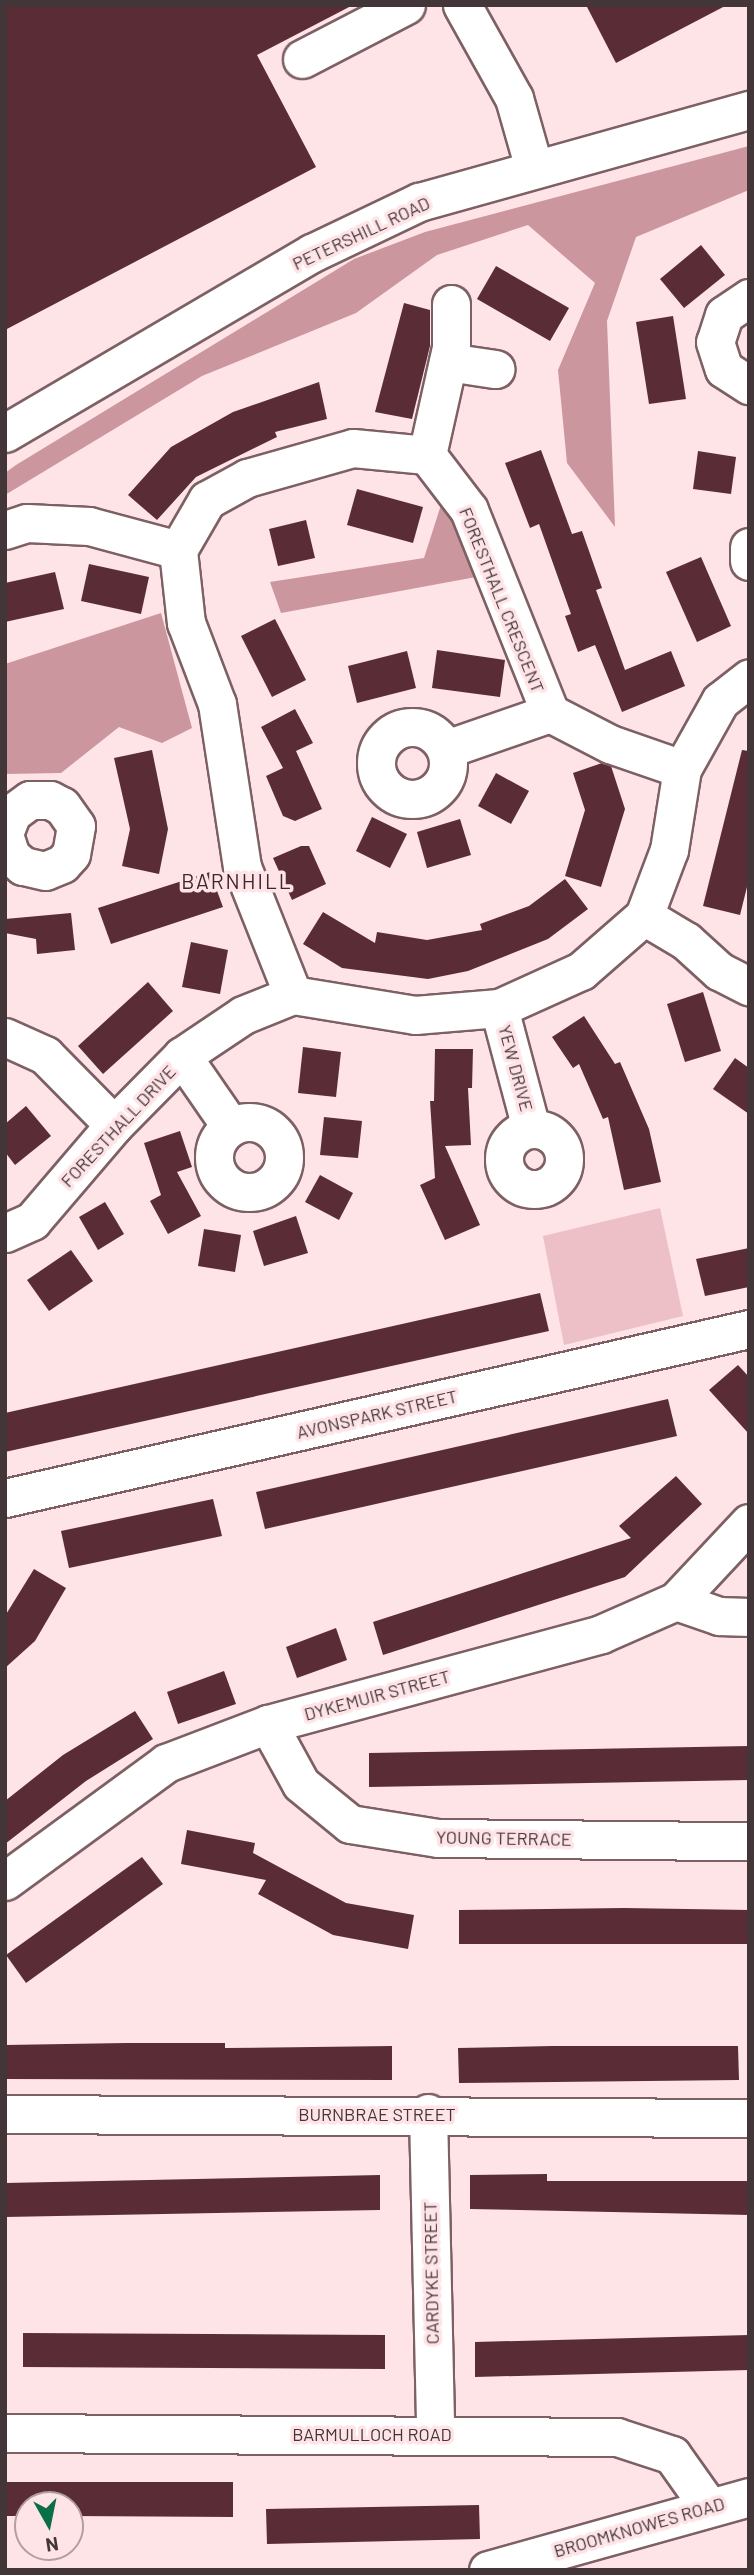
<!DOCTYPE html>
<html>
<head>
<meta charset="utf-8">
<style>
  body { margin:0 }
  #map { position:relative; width:754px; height:2575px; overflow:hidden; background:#fee3e7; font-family:Barlow,sans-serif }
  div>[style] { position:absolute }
  .green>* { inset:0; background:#edc0c7 }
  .forest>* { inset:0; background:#cc969e }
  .building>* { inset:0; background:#5a2d36 }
  .roads { filter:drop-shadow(2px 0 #7d6064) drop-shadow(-2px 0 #7d6064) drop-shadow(0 2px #7d6064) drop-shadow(0 -2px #7d6064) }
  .minor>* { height:37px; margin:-18.5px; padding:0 18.5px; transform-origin:18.5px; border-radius:18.5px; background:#fff }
  .minor>.ring { margin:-18.5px; padding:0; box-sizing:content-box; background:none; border:37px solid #fff; border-radius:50% }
  span { translate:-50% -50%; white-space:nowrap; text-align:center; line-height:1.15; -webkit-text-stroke:7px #fee3e7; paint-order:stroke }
  .street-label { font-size:18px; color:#433638 }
  .quarter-label { font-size:21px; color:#3f262b; letter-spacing:2px }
  .frame { position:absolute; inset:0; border:7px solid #433638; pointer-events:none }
  .north { position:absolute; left:14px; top:2491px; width:70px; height:70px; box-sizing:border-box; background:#fee3e7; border:2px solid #b39ea1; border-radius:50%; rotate:171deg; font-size:19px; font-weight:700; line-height:28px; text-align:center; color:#433638 }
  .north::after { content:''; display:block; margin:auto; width:24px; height:32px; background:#0b6f45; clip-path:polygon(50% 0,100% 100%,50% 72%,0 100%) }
</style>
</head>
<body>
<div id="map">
  <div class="green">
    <i style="clip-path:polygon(660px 1208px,683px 1316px,564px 1345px,543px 1236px)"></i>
  </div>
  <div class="forest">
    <i style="clip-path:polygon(749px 146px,749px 190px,636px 237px,607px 321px,615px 527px,567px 463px,558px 370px,595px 283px,528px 225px,437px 255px,356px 313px,202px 376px,5px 495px,5px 473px,16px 465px,354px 259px,425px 232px)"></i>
    <i style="clip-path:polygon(441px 505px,467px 528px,476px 577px,281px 613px,270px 582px,424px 558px)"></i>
    <i style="clip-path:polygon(161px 613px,192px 728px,162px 743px,119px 727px,61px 773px,5px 774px,5px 664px)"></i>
  </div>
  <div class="building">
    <i style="clip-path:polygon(5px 5px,353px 5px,257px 55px,316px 167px,5px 330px)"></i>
    <i style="clip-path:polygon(586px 5px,727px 5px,616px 63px)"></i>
    <i style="clip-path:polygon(701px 245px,725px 275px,684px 308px,660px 279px)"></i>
    <i style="clip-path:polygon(496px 266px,569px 308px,550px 341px,477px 299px)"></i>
    <i style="clip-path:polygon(404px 303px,430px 310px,430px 346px,412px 419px,375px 412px)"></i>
    <i style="clip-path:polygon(673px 316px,686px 399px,649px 404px,636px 322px)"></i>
    <i style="clip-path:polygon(319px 382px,327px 419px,275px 432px,277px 437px,196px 477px,157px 520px,128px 495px,171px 447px,233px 412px)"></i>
    <i style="clip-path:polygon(541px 450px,572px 534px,582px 531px,602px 588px,596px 590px,625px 670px,671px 651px,685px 686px,622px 712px,595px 645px,578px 652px,565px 616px,571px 614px,539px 524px,530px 528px,505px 463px)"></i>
    <i style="clip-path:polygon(698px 451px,736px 457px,731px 494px,693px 489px)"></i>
    <i style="clip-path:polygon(357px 489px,423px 507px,413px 543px,347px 525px)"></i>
    <i style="clip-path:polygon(306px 520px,315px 558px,278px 566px,269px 529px)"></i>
    <i style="clip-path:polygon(701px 557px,731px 626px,697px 642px,666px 572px)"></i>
    <i style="clip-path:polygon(89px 564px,149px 577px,141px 614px,81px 601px)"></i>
    <i style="clip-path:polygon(55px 572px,64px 609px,5px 622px,5px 583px)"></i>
    <i style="clip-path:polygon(275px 619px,306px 680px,272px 697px,241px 636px)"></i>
    <i style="clip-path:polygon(437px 650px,505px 660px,500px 697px,432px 688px)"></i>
    <i style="clip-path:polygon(407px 651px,416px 688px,357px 703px,348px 666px)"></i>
    <i style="clip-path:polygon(295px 709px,313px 743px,296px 751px,322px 809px,295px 821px,283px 816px,266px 776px,283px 768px,261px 727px)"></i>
    <i style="clip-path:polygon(152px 750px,168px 829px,159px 874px,122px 866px,130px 829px,114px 758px)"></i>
    <i style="clip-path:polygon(742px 750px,749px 751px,749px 879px,740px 915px,703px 906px)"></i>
    <i style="clip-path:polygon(602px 763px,611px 766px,625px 809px,601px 887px,565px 876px,585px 810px,573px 773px)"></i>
    <i style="clip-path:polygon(496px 773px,529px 791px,511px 824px,478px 806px)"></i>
    <i style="clip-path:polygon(372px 817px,407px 834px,390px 868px,356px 851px)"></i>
    <i style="clip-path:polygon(460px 819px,471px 855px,427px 868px,417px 832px)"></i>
    <i style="clip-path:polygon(301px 846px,309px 846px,326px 884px,292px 900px,273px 858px)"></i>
    <i style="clip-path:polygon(210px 872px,223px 907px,111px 944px,98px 908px)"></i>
    <i style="clip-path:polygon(565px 879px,588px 909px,548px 939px,468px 971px,428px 979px,342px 968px,303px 944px,323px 912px,375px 943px,377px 932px,427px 940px,482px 930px,480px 924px,529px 906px)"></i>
    <i style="clip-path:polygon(71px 913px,75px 950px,37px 954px,36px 939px,5px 933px,5px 919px)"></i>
    <i style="clip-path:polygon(191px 942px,228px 950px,220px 994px,182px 987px)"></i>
    <i style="clip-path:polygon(148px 982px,173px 1011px,103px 1074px,78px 1046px)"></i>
    <i style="clip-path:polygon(703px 992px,721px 1051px,685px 1062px,667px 1004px)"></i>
    <i style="clip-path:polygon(584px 1016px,615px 1064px,620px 1062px,649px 1129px,661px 1182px,624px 1190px,608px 1117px,603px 1119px,579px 1064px,573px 1068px,552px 1037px)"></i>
    <i style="clip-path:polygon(303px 1047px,341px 1052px,336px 1097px,298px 1093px)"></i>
    <i style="clip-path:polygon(435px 1049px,473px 1049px,472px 1088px,468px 1088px,471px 1145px,445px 1146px,480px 1225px,445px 1240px,420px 1185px,435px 1178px,430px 1101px,434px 1101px)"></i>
    <i style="clip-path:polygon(735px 1058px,749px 1068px,749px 1114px,713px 1089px)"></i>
    <i style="clip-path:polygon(26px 1106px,51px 1136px,15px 1165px,5px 1152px,5px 1124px)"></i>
    <i style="clip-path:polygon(324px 1117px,362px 1121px,358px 1158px,320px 1155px)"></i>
    <i style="clip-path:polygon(180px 1131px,192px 1167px,177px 1172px,201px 1216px,168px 1234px,150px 1201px,161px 1195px,144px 1143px)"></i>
    <i style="clip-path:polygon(320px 1175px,353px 1193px,339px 1220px,305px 1202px)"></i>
    <i style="clip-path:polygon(105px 1202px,124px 1234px,98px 1250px,79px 1217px)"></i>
    <i style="clip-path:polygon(296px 1216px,308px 1253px,264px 1266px,253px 1231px)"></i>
    <i style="clip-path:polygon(204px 1229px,241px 1235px,235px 1272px,198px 1266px)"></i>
    <i style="clip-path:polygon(749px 1248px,749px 1287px,705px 1296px,696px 1259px)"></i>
    <i style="clip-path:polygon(71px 1250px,93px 1281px,49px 1311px,27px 1280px)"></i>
    <i style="clip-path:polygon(540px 1293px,549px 1331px,5px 1452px,5px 1413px)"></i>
    <i style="clip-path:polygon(738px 1365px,749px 1377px,749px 1434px,709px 1390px)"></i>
    <i style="clip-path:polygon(668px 1399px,677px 1436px,265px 1529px,256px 1492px)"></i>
    <i style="clip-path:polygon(676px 1476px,702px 1504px,625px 1577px,383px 1655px,373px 1622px,631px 1538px,619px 1526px)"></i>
    <i style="clip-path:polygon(213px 1499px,222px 1536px,69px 1568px,61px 1531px)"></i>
    <i style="clip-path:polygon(34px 1569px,66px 1588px,35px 1641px,5px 1668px,5px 1616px)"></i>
    <i style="clip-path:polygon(336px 1628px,347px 1660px,297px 1678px,286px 1647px)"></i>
    <i style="clip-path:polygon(224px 1671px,236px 1704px,178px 1724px,167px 1692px)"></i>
    <i style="clip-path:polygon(135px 1711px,153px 1739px,86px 1781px,5px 1844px,5px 1801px,63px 1755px)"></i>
    <i style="clip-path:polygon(749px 1746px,749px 1780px,369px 1787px,369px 1753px)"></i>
    <i style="clip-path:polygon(187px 1830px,255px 1843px,253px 1853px,346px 1903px,414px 1915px,408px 1949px,333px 1935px,258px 1894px,266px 1880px,181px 1864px)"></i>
    <i style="clip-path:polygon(142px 1857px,163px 1884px,26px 1983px,6px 1955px)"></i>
    <i style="clip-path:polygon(624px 1908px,749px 1910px,749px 1944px,459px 1944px,459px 1910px)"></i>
    <i style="clip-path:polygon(126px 2043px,225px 2043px,225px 2048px,392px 2046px,392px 2080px,5px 2079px,5px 2045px)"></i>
    <i style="clip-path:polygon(551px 2046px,738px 2046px,739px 2080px,459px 2083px,458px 2048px)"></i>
    <i style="clip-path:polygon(547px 2174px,547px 2181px,749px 2181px,749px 2215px,470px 2209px,470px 2175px)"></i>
    <i style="clip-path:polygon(380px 2175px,380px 2210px,5px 2217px,5px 2183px)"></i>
    <i style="clip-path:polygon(23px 2333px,385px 2335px,385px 2369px,23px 2367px)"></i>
    <i style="clip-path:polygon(749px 2335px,749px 2370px,475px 2377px,475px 2342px)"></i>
    <i style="clip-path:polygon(5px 2482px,233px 2482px,233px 2517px,70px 2516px,70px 2505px,28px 2505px,28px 2516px,5px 2516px)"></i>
    <i style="clip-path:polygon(479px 2505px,480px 2539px,267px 2544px,266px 2509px)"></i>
  </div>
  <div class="roads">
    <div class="minor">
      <i style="left:462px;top:5px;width:107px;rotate:60.8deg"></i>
      <i style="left:514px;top:98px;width:73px;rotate:74.1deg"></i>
      <i style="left:302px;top:59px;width:117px;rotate:-27.4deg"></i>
      <i style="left:749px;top:298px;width:30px;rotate:146deg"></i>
      <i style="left:724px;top:315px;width:28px;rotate:108deg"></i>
      <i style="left:715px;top:342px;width:28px;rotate:72deg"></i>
      <i style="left:724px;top:369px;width:30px;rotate:33deg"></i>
      <i style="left:448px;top:362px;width:48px;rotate:8.5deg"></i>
      <i style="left:5px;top:433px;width:356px;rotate:-30.4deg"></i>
      <i style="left:312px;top:253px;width:119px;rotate:-25.5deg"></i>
      <i style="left:419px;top:202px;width:343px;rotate:-15.6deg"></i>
      <i style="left:427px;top:455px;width:110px;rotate:-77.4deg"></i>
      <i style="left:451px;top:348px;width:44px;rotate:-90deg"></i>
      <i style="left:5px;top:530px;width:23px;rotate:-18deg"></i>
      <i style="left:27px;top:523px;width:62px;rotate:2.8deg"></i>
      <i style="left:89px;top:526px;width:92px;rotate:15.1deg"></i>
      <i style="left:749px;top:547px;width:14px;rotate:90deg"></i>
      <i class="ring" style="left:376px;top:727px;width:35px;height:35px"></i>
      <i style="left:449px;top:748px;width:107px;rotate:-19.1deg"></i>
      <i style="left:5px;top:831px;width:19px;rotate:-69deg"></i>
      <i style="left:12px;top:813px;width:22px;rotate:-36deg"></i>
      <i style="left:30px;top:800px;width:20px"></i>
      <i style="left:50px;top:800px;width:13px;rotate:27deg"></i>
      <i style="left:62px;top:806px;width:24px;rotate:55deg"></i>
      <i style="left:76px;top:826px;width:28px;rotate:100deg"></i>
      <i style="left:71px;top:854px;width:13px;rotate:132deg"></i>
      <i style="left:62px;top:864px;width:18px;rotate:158deg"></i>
      <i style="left:45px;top:871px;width:23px;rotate:-167deg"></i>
      <i style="left:23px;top:866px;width:16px;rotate:-140deg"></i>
      <i style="left:11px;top:856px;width:19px;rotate:-108deg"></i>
      <i style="left:644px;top:916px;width:49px;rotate:30.8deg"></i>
      <i style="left:686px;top:941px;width:45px;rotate:42.3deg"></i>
      <i style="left:719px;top:971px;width:34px;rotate:27deg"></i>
      <i style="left:293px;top:995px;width:138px;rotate:-111.7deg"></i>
      <i style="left:242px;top:867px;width:165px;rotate:-98.7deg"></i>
      <i style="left:217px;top:704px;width:87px;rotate:-110.9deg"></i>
      <i style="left:186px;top:623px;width:73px;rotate:-96.3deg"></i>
      <i style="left:178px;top:550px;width:58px;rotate:-59.9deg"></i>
      <i style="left:207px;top:500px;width:46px;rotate:-28.8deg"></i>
      <i style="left:247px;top:478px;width:110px;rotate:-15.8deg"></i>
      <i style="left:353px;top:448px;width:74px;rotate:5.4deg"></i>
      <i style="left:427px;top:455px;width:69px;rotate:52.6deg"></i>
      <i style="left:469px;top:510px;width:219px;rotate:68.2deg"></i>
      <i style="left:550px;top:713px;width:68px;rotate:27.3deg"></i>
      <i style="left:610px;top:744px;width:76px;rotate:19.1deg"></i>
      <i style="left:499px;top:1008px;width:124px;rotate:75.1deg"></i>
      <i style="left:5px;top:1037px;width:44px;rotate:24.2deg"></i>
      <i style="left:45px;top:1055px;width:98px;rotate:45.4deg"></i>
      <i style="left:182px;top:1056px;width:86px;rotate:55.4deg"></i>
      <i class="ring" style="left:214px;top:1122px;width:33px;height:33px"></i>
      <i class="ring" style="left:504px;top:1129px;width:23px;height:23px"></i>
      <i style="left:5px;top:1233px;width:30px;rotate:-24deg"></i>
      <i style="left:32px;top:1221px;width:126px;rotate:-49.5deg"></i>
      <i style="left:114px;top:1125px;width:97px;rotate:-45.4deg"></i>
      <i style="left:182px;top:1056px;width:73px;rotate:-33.9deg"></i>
      <i style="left:243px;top:1015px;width:54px;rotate:-21.8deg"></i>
      <i style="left:293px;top:995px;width:124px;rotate:9.3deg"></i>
      <i style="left:415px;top:1015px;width:84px;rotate:-4.8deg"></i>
      <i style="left:499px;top:1008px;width:90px;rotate:-24.3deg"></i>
      <i style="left:581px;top:971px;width:84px;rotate:-41.1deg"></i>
      <i style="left:644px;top:916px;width:71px;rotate:-69.3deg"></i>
      <i style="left:669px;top:850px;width:82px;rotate:-80.9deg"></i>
      <i style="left:682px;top:769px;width:78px;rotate:-60.8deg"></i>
      <i style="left:720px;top:701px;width:37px;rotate:-38deg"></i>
      <i style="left:5px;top:1498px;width:763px;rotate:-12.8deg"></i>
      <i style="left:676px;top:1601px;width:46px;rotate:19.2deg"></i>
      <i style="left:719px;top:1616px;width:30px;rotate:2deg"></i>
      <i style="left:268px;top:1724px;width:68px;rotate:61.2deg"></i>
      <i style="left:301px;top:1784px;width:63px;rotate:39.2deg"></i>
      <i style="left:350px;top:1824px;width:89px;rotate:9deg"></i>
      <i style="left:438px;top:1838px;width:311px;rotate:0.6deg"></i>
      <i style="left:5px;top:1881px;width:200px;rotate:-36.2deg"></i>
      <i style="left:166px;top:1763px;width:109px;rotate:-20.9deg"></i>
      <i style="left:268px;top:1724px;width:345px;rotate:-15.1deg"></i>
      <i style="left:601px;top:1634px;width:82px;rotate:-23.7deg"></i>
      <i style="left:676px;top:1601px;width:107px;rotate:-46.9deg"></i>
      <i style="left:428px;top:2113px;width:320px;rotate:88.7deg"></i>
      <i style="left:5px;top:2114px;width:744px;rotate:0.31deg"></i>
      <i style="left:5px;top:2433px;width:612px;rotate:0.37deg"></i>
      <i style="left:617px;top:2437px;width:58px;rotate:18.1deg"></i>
      <i style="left:672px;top:2455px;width:64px;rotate:54.6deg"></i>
      <i style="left:488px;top:2570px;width:271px;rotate:-15.6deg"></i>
    </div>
  </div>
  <div class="street-label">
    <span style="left:361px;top:233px;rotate:-25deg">PETERSHILL ROAD</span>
    <span style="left:502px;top:600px;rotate:68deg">FORESTHALL CRESCENT</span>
    <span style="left:516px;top:1068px;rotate:75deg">YEW DRIVE</span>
    <span style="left:118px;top:1126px;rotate:-47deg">FORESTHALL DRIVE</span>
    <span style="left:377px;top:1414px;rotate:-13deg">AVONSPARK STREET</span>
    <span style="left:377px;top:1695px;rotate:-15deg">DYKEMUIR STREET</span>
    <span style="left:504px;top:1838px;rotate:1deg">YOUNG TERRACE</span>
    <span style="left:377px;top:2114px">BURNBRAE STREET</span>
    <span style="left:431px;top:2273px;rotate:-91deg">CARDYKE STREET</span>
    <span style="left:372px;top:2434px">BARMULLOCH ROAD</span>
    <span style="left:639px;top:2527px;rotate:-16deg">BROOMKNOWES ROAD</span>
  </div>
  <div class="quarter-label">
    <span style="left:237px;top:881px">BARNHILL</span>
  </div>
  <div class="frame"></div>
  <div class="north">N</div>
</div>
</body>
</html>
